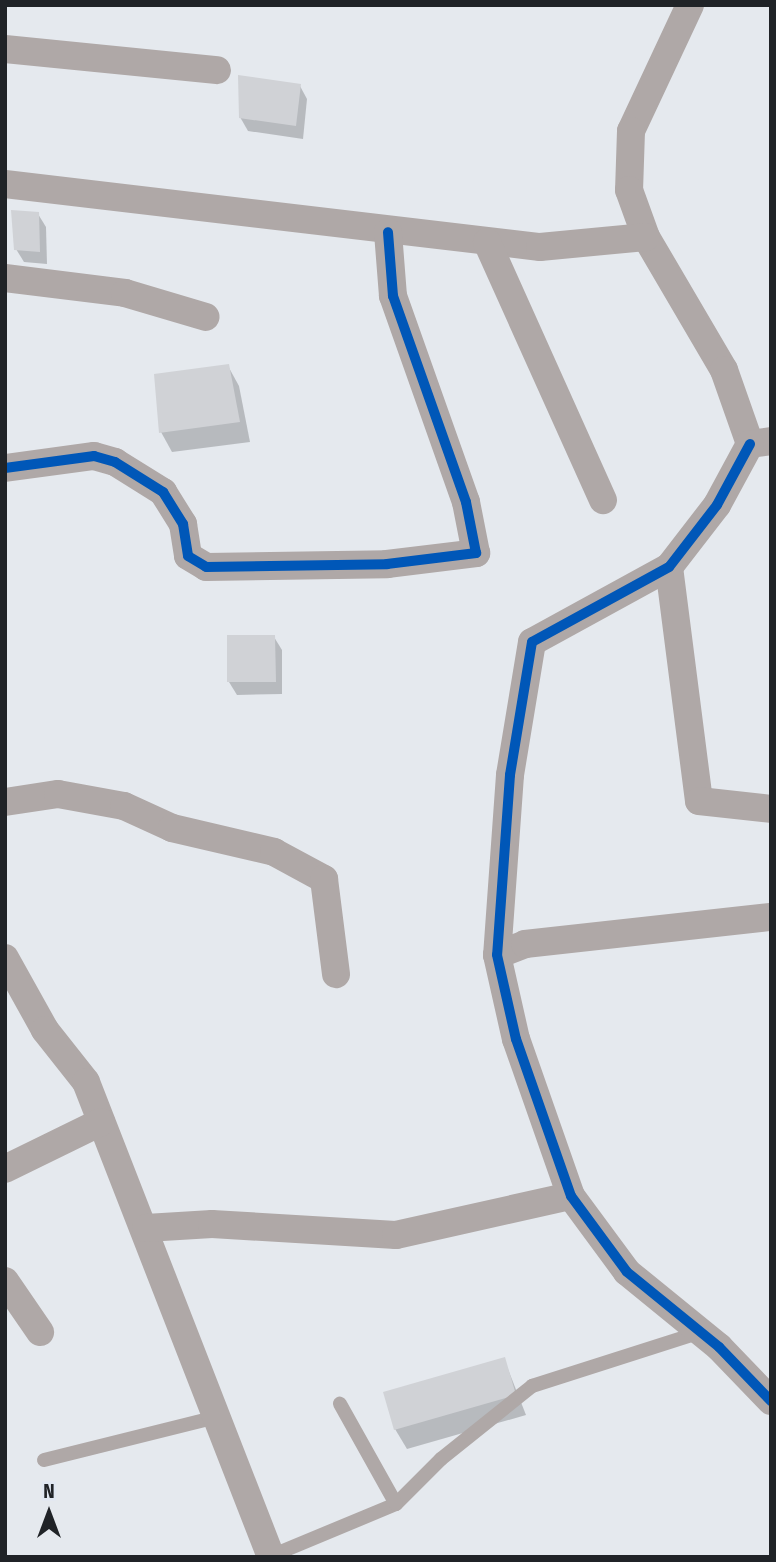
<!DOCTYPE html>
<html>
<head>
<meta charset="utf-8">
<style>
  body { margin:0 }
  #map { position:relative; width:776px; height:1562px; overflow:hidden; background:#e5e9ee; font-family:"Fira Sans Condensed",sans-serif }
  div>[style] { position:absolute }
  .shadow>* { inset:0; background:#0003 }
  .building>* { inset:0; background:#d0d2d6 }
  .lane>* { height:14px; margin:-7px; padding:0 7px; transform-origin:7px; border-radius:7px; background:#afa8a7 }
  .street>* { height:28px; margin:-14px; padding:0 14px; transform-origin:14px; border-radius:14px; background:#afa8a7 }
  .cycleway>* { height:10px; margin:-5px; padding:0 5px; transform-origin:5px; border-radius:5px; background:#0057b8 }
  span { translate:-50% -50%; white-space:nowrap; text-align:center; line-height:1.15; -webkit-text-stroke:5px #e1e8f2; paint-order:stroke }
  .frame { position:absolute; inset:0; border:7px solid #202327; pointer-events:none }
  .north { position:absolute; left:14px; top:1478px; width:70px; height:70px; -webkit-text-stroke:5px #e1e8f2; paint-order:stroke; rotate:0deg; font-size:19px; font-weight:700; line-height:28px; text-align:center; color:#202327 }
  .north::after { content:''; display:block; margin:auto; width:24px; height:32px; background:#202327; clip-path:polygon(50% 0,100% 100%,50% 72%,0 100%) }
</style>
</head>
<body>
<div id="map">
  <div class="shadow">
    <i style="clip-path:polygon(300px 86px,307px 99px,303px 139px,248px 131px,240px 117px)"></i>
    <i style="clip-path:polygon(38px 214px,46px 227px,47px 264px,24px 262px,16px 249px)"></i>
    <i style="clip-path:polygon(228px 366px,239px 386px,250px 442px,172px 452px,161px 432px)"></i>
    <i style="clip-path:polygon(274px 637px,282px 650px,282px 694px,237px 695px,229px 682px)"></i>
    <i style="clip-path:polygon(504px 1359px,526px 1415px,407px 1449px,395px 1429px)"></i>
  </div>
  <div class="building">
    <i style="clip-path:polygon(238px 75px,301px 84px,296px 126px,239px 118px)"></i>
    <i style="clip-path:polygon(11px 210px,39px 212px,40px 252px,14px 250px)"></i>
    <i style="clip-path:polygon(229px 364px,240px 422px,159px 433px,154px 374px)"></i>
    <i style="clip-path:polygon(227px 635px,275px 635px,276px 682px,227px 682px)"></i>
    <i style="clip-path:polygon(505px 1357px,516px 1395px,394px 1430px,383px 1392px)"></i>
  </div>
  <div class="lane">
    <i style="left:44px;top:1460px;width:178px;rotate:-14deg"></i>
    <i style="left:396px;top:1504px;width:64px;rotate:-45deg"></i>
    <i style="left:441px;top:1459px;width:117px;rotate:-38.7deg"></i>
    <i style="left:532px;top:1386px;width:177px;rotate:-17.7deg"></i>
    <i style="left:271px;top:1556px;width:135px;rotate:-22.6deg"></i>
    <i style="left:396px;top:1504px;width:115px;rotate:-119.2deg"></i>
  </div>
  <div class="street">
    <i style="left:690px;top:5px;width:139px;rotate:115.1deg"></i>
    <i style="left:631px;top:131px;width:59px;rotate:91.9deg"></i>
    <i style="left:629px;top:190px;width:50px;rotate:70.1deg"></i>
    <i style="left:646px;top:237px;width:154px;rotate:59.6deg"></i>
    <i style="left:724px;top:370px;width:78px;rotate:70.6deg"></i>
    <i style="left:750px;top:444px;width:21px;rotate:-8deg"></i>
    <i style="left:5px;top:49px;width:213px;rotate:5.7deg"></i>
    <i style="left:5px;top:184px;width:539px;rotate:6.72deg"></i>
    <i style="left:540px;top:247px;width:106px;rotate:-5.4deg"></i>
    <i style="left:487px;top:242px;width:283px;rotate:65.8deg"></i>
    <i style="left:5px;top:278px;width:121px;rotate:7.1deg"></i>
    <i style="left:125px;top:293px;width:84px;rotate:16.5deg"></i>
    <i style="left:750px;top:444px;width:69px;rotate:118.4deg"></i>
    <i style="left:717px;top:505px;width:78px;rotate:127.7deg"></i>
    <i style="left:669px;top:567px;width:156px;rotate:151.3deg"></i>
    <i style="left:532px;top:642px;width:135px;rotate:99.4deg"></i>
    <i style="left:510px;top:775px;width:180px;rotate:94.1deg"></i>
    <i style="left:497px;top:955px;width:86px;rotate:77.3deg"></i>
    <i style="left:516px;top:1039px;width:166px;rotate:70.7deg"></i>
    <i style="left:571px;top:1196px;width:94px;rotate:53.6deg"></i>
    <i style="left:627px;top:1272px;width:119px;rotate:39.2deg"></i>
    <i style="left:719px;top:1347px;width:75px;rotate:46.1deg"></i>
    <i style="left:5px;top:468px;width:90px;rotate:-7.7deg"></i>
    <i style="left:94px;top:456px;width:22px;rotate:16deg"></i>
    <i style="left:115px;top:462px;width:57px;rotate:32deg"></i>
    <i style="left:163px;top:492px;width:38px;rotate:58deg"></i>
    <i style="left:183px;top:524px;width:32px;rotate:81deg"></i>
    <i style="left:188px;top:556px;width:21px;rotate:31deg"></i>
    <i style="left:206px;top:567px;width:181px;rotate:-0.9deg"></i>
    <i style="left:387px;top:564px;width:90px;rotate:-7deg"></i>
    <i style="left:476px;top:553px;width:52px;rotate:-101.1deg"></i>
    <i style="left:466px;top:502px;width:219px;rotate:-109.5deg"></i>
    <i style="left:393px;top:296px;width:64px;rotate:-94.5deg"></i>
    <i style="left:669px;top:567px;width:236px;rotate:82.7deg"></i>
    <i style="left:699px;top:801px;width:72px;rotate:6.3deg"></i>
    <i style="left:5px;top:802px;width:54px;rotate:-8.6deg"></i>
    <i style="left:58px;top:794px;width:67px;rotate:10.3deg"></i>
    <i style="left:124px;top:806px;width:53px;rotate:24.6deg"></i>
    <i style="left:172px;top:828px;width:105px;rotate:13.2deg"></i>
    <i style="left:274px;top:852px;width:57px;rotate:28.4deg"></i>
    <i style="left:324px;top:879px;width:96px;rotate:82.8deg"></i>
    <i style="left:497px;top:955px;width:30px;rotate:-21deg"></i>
    <i style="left:525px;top:944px;width:247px;rotate:-6.3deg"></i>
    <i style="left:5px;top:958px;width:82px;rotate:60.9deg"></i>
    <i style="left:45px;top:1030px;width:66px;rotate:51.7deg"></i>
    <i style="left:86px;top:1082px;width:510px;rotate:68.72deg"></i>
    <i style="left:5px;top:1169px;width:107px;rotate:-26.1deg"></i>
    <i style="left:146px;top:1228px;width:66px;rotate:-3.5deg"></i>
    <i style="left:212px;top:1224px;width:184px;rotate:3.4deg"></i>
    <i style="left:396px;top:1235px;width:179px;rotate:-12.6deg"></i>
    <i style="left:5px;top:1281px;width:62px;rotate:55.5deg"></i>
  </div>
  <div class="cycleway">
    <i style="left:750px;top:444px;width:69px;rotate:118.4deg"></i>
    <i style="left:717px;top:505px;width:78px;rotate:127.7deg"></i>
    <i style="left:669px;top:567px;width:156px;rotate:151.3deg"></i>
    <i style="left:532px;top:642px;width:135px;rotate:99.4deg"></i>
    <i style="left:510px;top:775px;width:180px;rotate:94.1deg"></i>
    <i style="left:497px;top:955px;width:86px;rotate:77.3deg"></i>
    <i style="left:516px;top:1039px;width:166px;rotate:70.7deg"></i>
    <i style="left:571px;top:1196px;width:94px;rotate:53.6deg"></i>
    <i style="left:627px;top:1272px;width:119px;rotate:39.2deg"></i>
    <i style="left:719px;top:1347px;width:75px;rotate:46.1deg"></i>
    <i style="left:5px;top:468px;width:90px;rotate:-7.7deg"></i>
    <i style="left:94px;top:456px;width:22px;rotate:16deg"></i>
    <i style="left:115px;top:462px;width:57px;rotate:32deg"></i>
    <i style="left:163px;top:492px;width:38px;rotate:58deg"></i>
    <i style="left:183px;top:524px;width:32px;rotate:81deg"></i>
    <i style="left:188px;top:556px;width:21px;rotate:31deg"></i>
    <i style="left:206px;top:567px;width:181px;rotate:-0.9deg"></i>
    <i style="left:387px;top:564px;width:90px;rotate:-7deg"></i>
    <i style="left:476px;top:553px;width:52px;rotate:-101.1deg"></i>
    <i style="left:466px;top:502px;width:219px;rotate:-109.5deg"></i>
    <i style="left:393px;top:296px;width:64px;rotate:-94.5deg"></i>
  </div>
  <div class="frame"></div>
  <div class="north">N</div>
</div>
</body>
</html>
